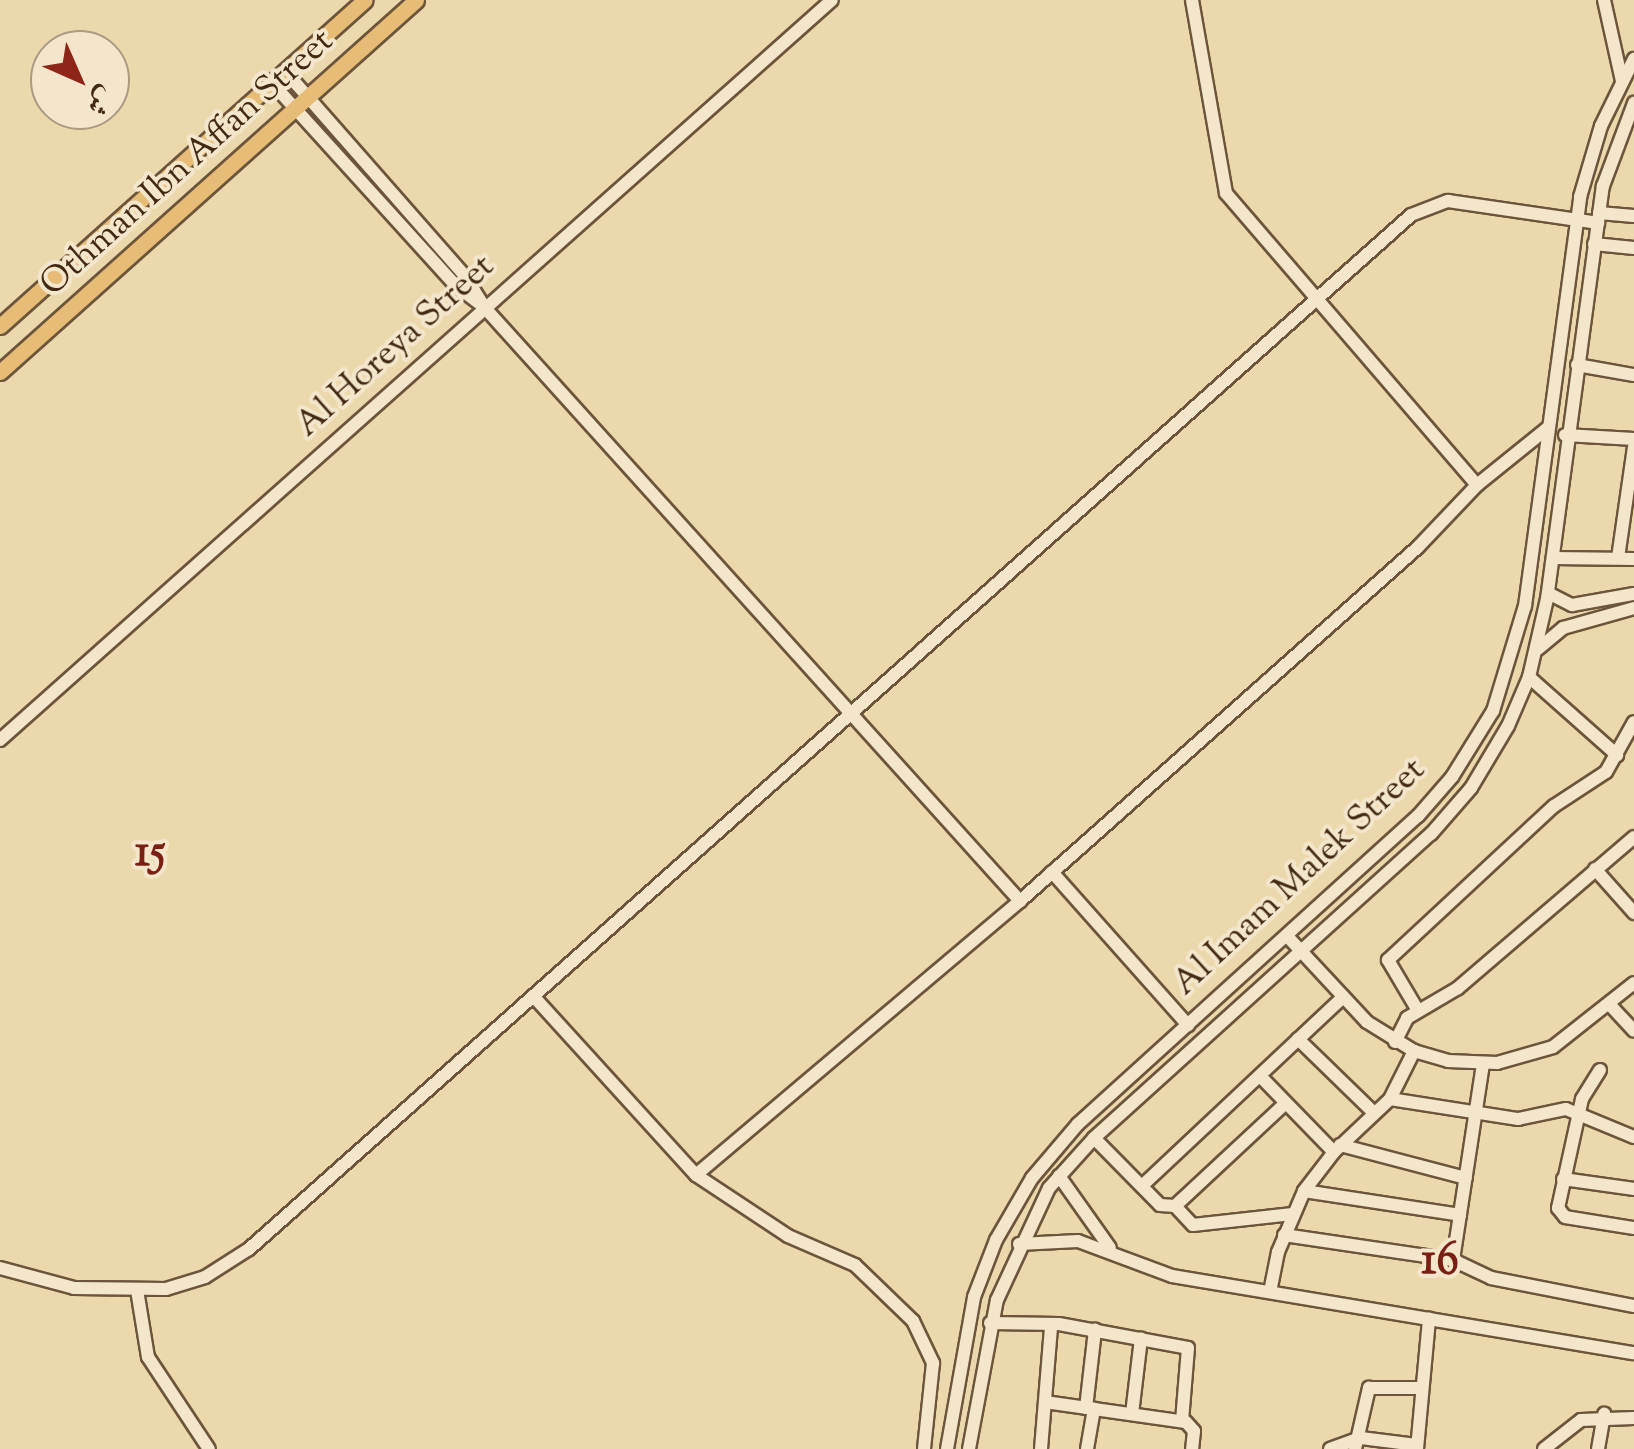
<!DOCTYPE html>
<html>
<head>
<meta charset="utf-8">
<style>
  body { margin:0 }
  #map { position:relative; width:1634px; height:1449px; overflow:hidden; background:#ecd8ad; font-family:"Sorts Mill Goudy",Amiri,serif }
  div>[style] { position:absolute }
  .roads { filter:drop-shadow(2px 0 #6c553a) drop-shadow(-2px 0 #6c553a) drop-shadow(0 2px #6c553a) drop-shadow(0 -2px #6c553a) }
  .minor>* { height:12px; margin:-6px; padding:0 6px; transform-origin:6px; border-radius:6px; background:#f3e6ca }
  .major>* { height:15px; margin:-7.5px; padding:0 7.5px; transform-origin:7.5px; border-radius:7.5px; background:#e6bc76 }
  span { translate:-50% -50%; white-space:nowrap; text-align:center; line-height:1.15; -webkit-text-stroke:8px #f3e6ca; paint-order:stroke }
  .street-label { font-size:35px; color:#422913 }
  .district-label { font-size:45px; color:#7a1f14; font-weight:700 }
  .north { position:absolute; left:30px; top:30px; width:100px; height:100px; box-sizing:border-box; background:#f3e6ca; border:2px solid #ac9a81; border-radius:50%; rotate:135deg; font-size:28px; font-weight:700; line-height:40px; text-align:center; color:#422913 }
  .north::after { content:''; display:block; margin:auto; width:35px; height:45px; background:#8f2418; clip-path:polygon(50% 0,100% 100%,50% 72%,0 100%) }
</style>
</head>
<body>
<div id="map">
  <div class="roads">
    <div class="minor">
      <i style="left:1604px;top:0;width:83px;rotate:77.5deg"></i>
      <i style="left:285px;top:71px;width:273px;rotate:48.7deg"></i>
      <i style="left:465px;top:276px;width:38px;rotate:58deg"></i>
      <i style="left:272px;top:83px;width:273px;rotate:47.8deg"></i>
      <i style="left:455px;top:285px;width:38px;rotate:37deg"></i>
      <i style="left:485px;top:308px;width:799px;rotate:47.94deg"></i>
      <i style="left:1020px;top:901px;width:424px;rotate:139.8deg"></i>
      <i style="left:696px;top:1175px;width:239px;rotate:-132.3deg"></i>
      <i style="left:1599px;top:213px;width:35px;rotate:5deg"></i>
      <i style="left:1594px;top:244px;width:40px;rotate:5.7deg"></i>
      <i style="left:1577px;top:365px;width:58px;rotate:10deg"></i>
      <i style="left:1565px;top:435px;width:69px;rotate:3.3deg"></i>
      <i style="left:1477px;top:485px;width:92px;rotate:-38.9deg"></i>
      <i style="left:1553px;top:558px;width:81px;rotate:0.7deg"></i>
      <i style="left:1618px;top:558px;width:112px;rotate:-81.8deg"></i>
      <i style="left:1548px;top:593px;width:27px;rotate:27deg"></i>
      <i style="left:1572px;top:605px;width:63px;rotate:-10.1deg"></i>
      <i style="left:1538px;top:649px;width:33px;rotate:-40deg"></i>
      <i style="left:1563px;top:628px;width:74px;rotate:-15.7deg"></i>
      <i style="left:1529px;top:677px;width:118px;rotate:41.6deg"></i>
      <i style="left:0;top:740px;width:1113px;rotate:-41.65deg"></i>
      <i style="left:1595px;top:869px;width:59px;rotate:48.4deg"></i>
      <i style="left:1052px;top:872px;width:205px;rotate:48.4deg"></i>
      <i style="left:1020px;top:901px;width:533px;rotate:-41.65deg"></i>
      <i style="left:1418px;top:547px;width:86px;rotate:-46.4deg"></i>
      <i style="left:1477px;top:485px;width:385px;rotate:-130.7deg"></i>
      <i style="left:1226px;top:193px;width:196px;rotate:-100deg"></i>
      <i style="left:1287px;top:936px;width:117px;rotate:47.1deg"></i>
      <i style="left:1367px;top:1022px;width:55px;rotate:31.7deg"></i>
      <i style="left:1414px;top:1051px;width:35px;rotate:16deg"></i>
      <i style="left:1448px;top:1061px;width:49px;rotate:2.3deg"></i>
      <i style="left:1497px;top:1063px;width:58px;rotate:-15.9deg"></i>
      <i style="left:1553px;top:1047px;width:103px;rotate:-38.3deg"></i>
      <i style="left:1610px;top:1005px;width:35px;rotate:47deg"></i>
      <i style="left:1417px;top:1009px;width:57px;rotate:-120.6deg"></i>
      <i style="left:1388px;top:960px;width:226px;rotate:-42.9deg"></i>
      <i style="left:1554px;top:806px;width:62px;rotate:-33.2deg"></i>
      <i style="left:1606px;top:772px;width:57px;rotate:-60.8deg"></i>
      <i style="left:1298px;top:1039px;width:106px;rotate:44.2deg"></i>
      <i style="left:1395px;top:1042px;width:27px;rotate:-63deg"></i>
      <i style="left:1407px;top:1018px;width:59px;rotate:-30.5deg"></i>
      <i style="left:1458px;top:988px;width:232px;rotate:-40.6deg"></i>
      <i style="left:1600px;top:1070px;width:34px;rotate:122deg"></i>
      <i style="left:1582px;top:1099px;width:112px;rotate:102.4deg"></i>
      <i style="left:1558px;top:1208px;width:11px;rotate:52deg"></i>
      <i style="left:1565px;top:1217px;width:70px;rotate:9.1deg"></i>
      <i style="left:1260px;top:1076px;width:106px;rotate:45.8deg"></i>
      <i style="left:1390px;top:1099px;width:130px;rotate:8.9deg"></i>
      <i style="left:1518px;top:1119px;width:49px;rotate:-11.8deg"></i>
      <i style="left:1566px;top:1109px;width:74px;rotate:22.4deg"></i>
      <i style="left:1094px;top:1138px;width:94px;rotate:45.4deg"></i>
      <i style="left:1160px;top:1205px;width:15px;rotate:4deg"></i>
      <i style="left:1175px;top:1206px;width:26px;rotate:47deg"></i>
      <i style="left:1193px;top:1225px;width:100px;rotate:-6.3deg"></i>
      <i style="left:1340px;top:1145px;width:130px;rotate:14.7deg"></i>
      <i style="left:696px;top:1175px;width:110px;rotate:33.5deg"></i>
      <i style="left:788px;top:1236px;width:73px;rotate:23.4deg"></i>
      <i style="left:855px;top:1265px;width:81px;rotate:44deg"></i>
      <i style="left:913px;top:1321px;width:47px;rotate:64.5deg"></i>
      <i style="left:933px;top:1363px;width:86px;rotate:96deg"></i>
      <i style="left:1059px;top:1176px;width:88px;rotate:54.7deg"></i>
      <i style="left:1563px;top:1179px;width:72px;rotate:8deg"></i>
      <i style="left:1145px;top:1183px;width:272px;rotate:-43.2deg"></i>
      <i style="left:1304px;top:1191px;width:158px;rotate:8.7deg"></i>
      <i style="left:1175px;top:1206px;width:151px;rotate:-42.9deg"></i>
      <i style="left:1284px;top:1235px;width:171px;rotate:8.4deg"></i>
      <i style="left:1453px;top:1260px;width:42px;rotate:25.3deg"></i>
      <i style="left:1491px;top:1278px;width:146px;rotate:11.1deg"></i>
      <i style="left:1019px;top:1244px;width:59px;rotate:-2.9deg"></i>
      <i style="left:1078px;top:1241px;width:100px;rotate:20.4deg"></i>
      <i style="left:1172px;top:1276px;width:468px;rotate:9.5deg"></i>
      <i style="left:1453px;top:1260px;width:198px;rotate:-81.3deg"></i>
      <i style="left:0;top:1268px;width:77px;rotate:15.1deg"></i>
      <i style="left:74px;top:1288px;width:92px;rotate:0.6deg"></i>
      <i style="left:166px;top:1289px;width:41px;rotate:-17.1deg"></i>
      <i style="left:205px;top:1277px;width:52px;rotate:-32.5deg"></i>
      <i style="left:249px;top:1249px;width:1555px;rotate:-41.66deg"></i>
      <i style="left:1411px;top:215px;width:40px;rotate:-21deg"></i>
      <i style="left:1448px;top:201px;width:152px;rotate:8.3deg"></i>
      <i style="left:137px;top:1290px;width:68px;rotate:80.7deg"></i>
      <i style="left:148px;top:1357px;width:110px;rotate:56.5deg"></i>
      <i style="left:1270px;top:1292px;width:41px;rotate:-78.7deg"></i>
      <i style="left:1278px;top:1252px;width:66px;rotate:-66.9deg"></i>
      <i style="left:1304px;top:1191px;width:49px;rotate:-52.4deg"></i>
      <i style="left:1334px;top:1152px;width:77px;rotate:-43.4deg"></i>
      <i style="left:1390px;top:1099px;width:54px;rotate:-63.4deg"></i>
      <i style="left:990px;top:1323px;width:69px;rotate:0.8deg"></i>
      <i style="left:1059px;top:1324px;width:131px;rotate:10.5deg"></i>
      <i style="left:1188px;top:1348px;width:73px;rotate:94.7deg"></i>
      <i style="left:1045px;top:1402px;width:142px;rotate:8.1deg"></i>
      <i style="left:1186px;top:1422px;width:12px;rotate:48deg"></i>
      <i style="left:1194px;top:1431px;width:18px;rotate:96deg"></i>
      <i style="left:1086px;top:1408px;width:79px;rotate:-83.4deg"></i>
      <i style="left:1132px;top:1414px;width:76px;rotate:-83.2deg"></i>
      <i style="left:947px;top:1449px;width:154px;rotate:-79.9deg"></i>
      <i style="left:974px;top:1297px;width:61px;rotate:-68.9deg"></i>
      <i style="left:996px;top:1240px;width:72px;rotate:-59.9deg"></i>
      <i style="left:1032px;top:1178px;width:71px;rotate:-49.6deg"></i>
      <i style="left:1078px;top:1124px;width:459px;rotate:-42.2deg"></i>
      <i style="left:1418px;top:816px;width:52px;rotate:-48.9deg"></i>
      <i style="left:1452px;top:777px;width:78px;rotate:-58.2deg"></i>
      <i style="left:1493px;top:711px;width:110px;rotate:-73.1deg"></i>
      <i style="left:1525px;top:606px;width:413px;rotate:-82.3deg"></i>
      <i style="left:1580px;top:197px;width:74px;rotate:-73.5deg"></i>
      <i style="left:1601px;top:126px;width:75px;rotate:-63.8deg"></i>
      <i style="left:969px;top:1449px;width:152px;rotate:-79.4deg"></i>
      <i style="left:997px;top:1300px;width:123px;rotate:-65.1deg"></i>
      <i style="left:1049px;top:1188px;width:67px;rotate:-48deg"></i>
      <i style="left:1094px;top:1138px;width:454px;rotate:-42.1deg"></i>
      <i style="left:1431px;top:834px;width:61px;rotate:-49deg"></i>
      <i style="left:1471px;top:788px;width:72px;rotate:-59.2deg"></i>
      <i style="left:1508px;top:726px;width:53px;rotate:-66.8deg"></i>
      <i style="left:1529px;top:677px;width:80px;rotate:-77deg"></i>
      <i style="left:1547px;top:599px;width:417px;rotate:-82.3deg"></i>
      <i style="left:1603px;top:186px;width:89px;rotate:-69.5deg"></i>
      <i style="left:1041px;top:1449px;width:121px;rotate:-85.3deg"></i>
      <i style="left:1087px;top:1449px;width:41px;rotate:-80.1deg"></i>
      <i style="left:1330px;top:1449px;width:33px;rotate:-20deg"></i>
      <i style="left:1361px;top:1438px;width:56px;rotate:7.1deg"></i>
      <i style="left:1355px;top:1449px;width:63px;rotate:-77.1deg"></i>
      <i style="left:1369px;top:1388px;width:53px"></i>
      <i style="left:1417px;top:1449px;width:131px;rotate:-84.7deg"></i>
      <i style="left:1544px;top:1449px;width:47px;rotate:-38.1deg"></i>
      <i style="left:1581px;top:1420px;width:53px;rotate:-2.2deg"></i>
      <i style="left:1598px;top:1449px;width:36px;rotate:-80deg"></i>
    </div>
    <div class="major">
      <i style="left:0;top:326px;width:489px;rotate:-41.8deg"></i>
      <i style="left:0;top:372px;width:558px;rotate:-41.8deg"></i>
    </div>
  </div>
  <div class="street-label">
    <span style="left:188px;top:164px;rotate:-42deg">Othman Ibn Affan Street</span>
    <span style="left:396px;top:347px;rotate:-42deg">Al Horeya Street</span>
    <span style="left:1300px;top:878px;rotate:-43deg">Al Imam Malek Street</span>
  </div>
  <div class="district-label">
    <span style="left:150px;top:855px">15</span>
    <span style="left:1440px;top:1263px">16</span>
  </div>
  <div class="north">ش</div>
</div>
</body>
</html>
